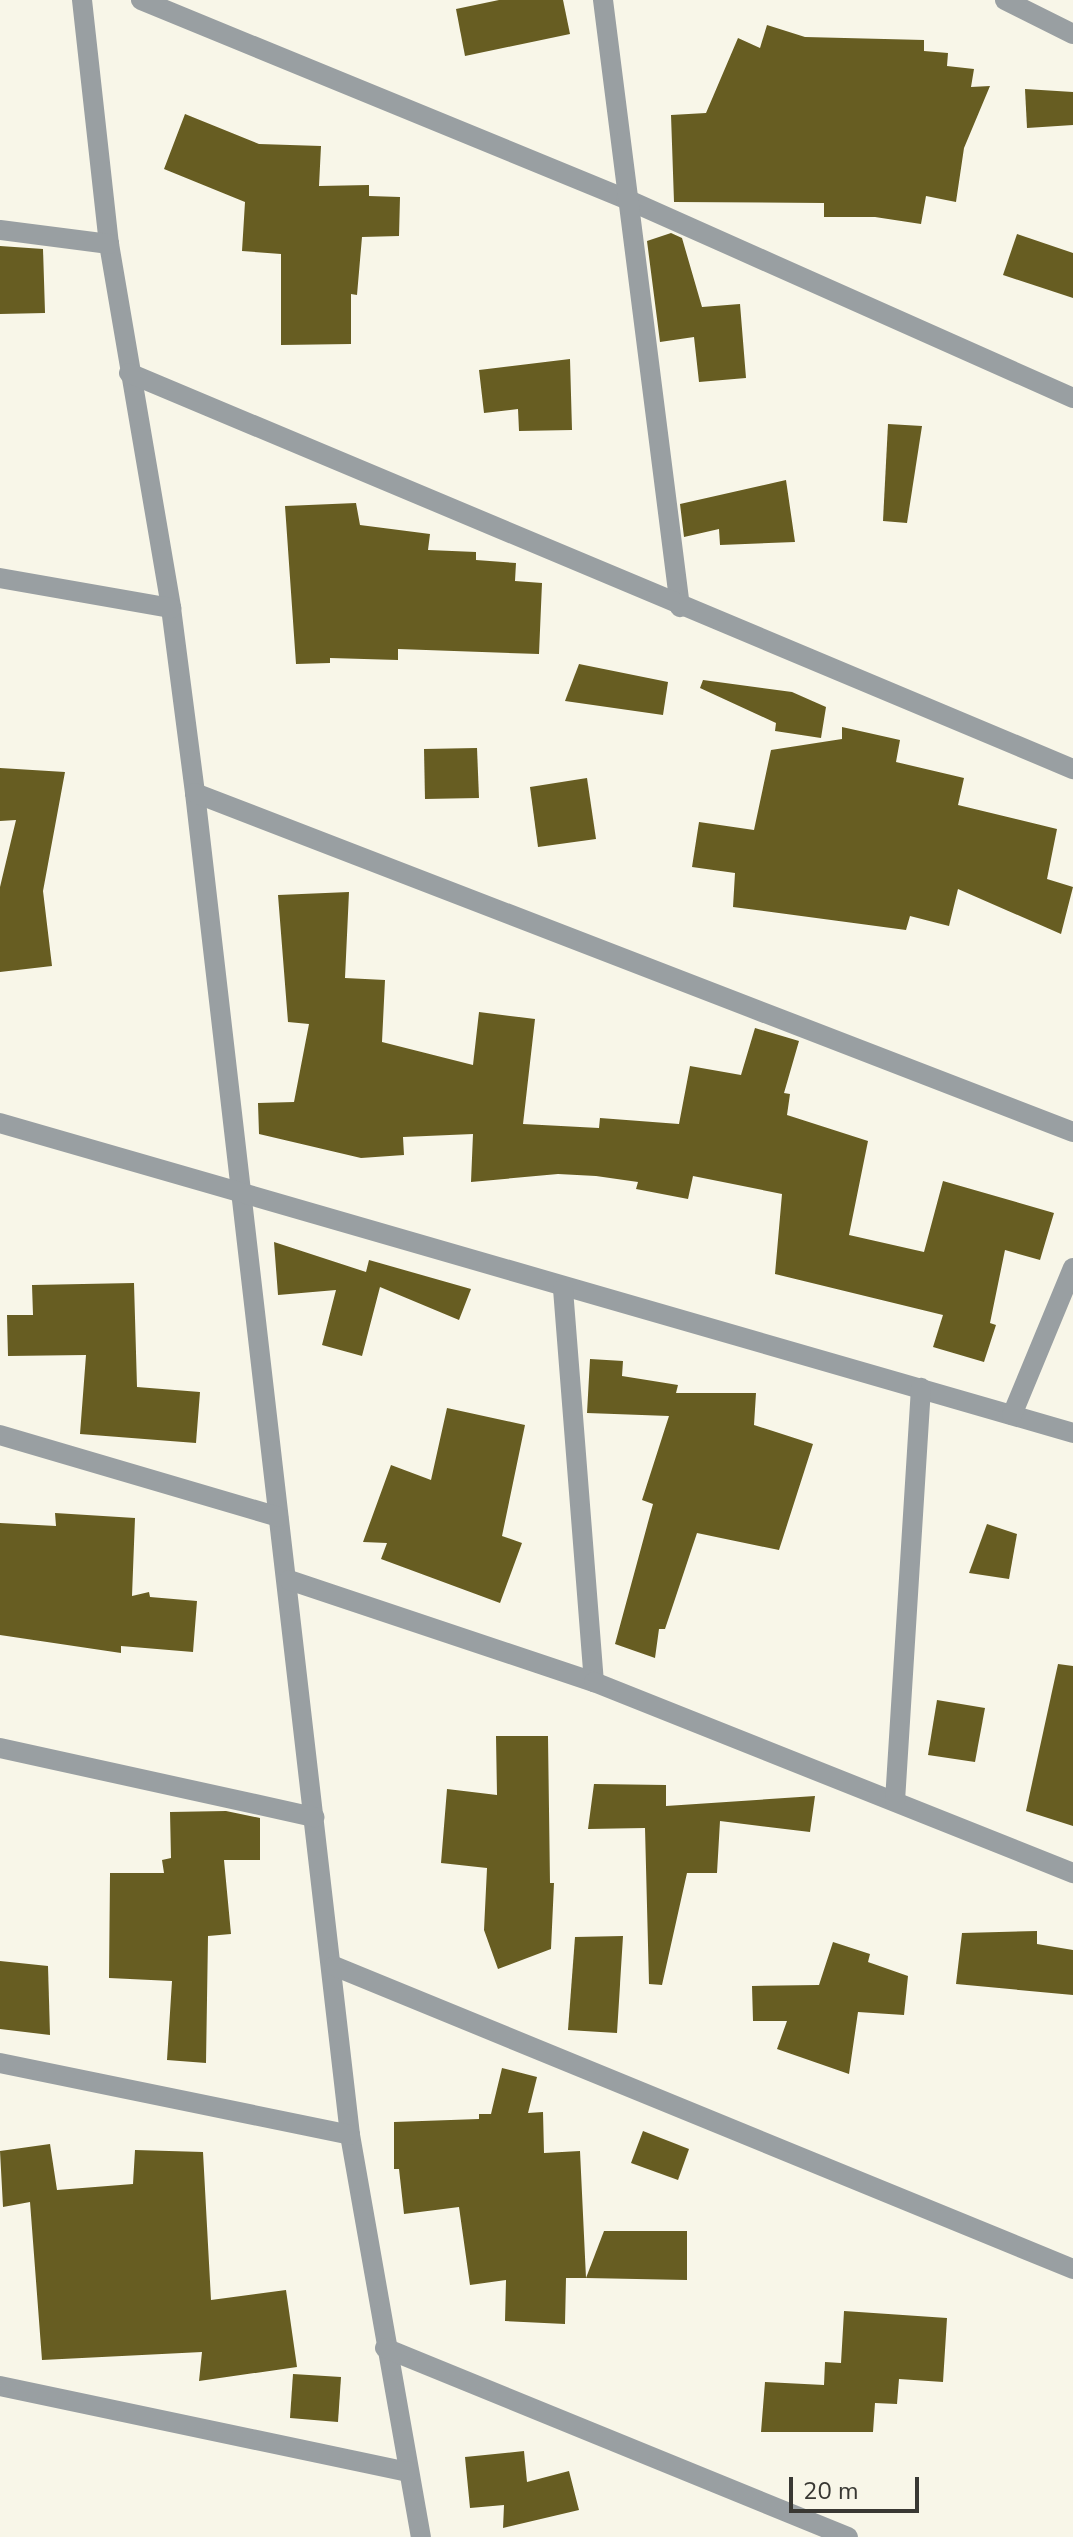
<!DOCTYPE html>
<html>
<head>
<meta charset="utf-8">
<style>
  body { margin:0 }
  #map { position:relative; width:1073px; height:2537px; overflow:hidden; background:#f8f6e8; font-family:"Nunito Sans",sans-serif }
  div>[style] { position:absolute }
  .building>* { inset:0; background:#675d22 }
  .minor>* { height:20px; margin:-10px; padding:0 10px; transform-origin:10px; border-radius:10px; background:#999fa2 }
  span { translate:-50% -50%; white-space:nowrap; text-align:center; line-height:1.15; -webkit-text-stroke:8px #f8f6e8; paint-order:stroke }
  .scale { position:absolute; left:789px; top:2477px; width:130px; height:36px; box-sizing:border-box; border:4px solid #393833; border-top:0; padding-left:10px; font-size:24px; line-height:28px; white-space:nowrap; color:#393833; -webkit-text-stroke:6px #f8f6e8; paint-order:stroke }
</style>
</head>
<body>
<div id="map">
  <div class="building">
    <i style="clip-path:polygon(499px 0,563px 0,570px 34px,465px 56px,456px 9px)"></i>
    <i style="clip-path:polygon(767px 25px,805px 37px,924px 40px,924px 51px,948px 53px,947px 66px,974px 69px,971px 87px,990px 86px,964px 148px,956px 202px,926px 196px,921px 224px,875px 217px,824px 217px,824px 203px,674px 202px,671px 115px,706px 113px,738px 38px,760px 48px)"></i>
    <i style="clip-path:polygon(1025px 89px,1073px 92px,1073px 125px,1027px 128px)"></i>
    <i style="clip-path:polygon(185px 114px,259px 144px,321px 146px,319px 186px,369px 185px,369px 196px,400px 197px,399px 236px,362px 237px,357px 295px,351px 294px,351px 344px,281px 345px,281px 254px,242px 251px,245px 202px,164px 169px)"></i>
    <i style="clip-path:polygon(671px 233px,682px 238px,702px 307px,740px 304px,746px 378px,699px 382px,694px 337px,660px 342px,647px 241px)"></i>
    <i style="clip-path:polygon(1017px 234px,1073px 253px,1073px 298px,1003px 275px)"></i>
    <i style="clip-path:polygon(0 246px,43px 249px,45px 313px,0 314px)"></i>
    <i style="clip-path:polygon(570px 359px,572px 430px,519px 431px,518px 409px,484px 413px,479px 370px)"></i>
    <i style="clip-path:polygon(888px 424px,922px 426px,907px 523px,883px 521px)"></i>
    <i style="clip-path:polygon(786px 480px,795px 542px,720px 545px,719px 529px,684px 537px,680px 504px)"></i>
    <i style="clip-path:polygon(356px 503px,360px 525px,430px 534px,428px 550px,476px 552px,476px 560px,516px 563px,515px 581px,542px 583px,539px 654px,398px 649px,398px 660px,330px 658px,330px 663px,296px 664px,285px 506px)"></i>
    <i style="clip-path:polygon(579px 664px,668px 682px,663px 715px,565px 701px)"></i>
    <i style="clip-path:polygon(703px 680px,792px 692px,826px 707px,821px 738px,775px 731px,776px 723px,700px 688px)"></i>
    <i style="clip-path:polygon(842px 727px,900px 740px,896px 762px,964px 778px,958px 805px,1057px 829px,1047px 879px,1073px 887px,1061px 934px,958px 889px,949px 926px,910px 916px,906px 930px,733px 907px,735px 873px,692px 867px,699px 822px,754px 830px,771px 750px,842px 739px)"></i>
    <i style="clip-path:polygon(477px 748px,479px 798px,425px 799px,424px 749px)"></i>
    <i style="clip-path:polygon(0 768px,65px 772px,43px 891px,52px 966px,0 972px,0 887px,16px 820px,0 821px)"></i>
    <i style="clip-path:polygon(587px 778px,596px 839px,538px 847px,530px 787px)"></i>
    <i style="clip-path:polygon(349px 892px,345px 978px,385px 980px,382px 1042px,473px 1065px,479px 1012px,535px 1019px,523px 1124px,599px 1128px,600px 1118px,679px 1124px,690px 1066px,741px 1075px,755px 1028px,799px 1041px,784px 1093px,790px 1094px,787px 1115px,868px 1141px,849px 1235px,924px 1252px,943px 1181px,1054px 1213px,1040px 1260px,1005px 1250px,990px 1323px,996px 1325px,984px 1362px,933px 1347px,943px 1315px,775px 1274px,782px 1194px,693px 1176px,688px 1199px,636px 1189px,638px 1182px,596px 1176px,558px 1174px,471px 1182px,473px 1134px,403px 1137px,404px 1155px,361px 1158px,259px 1134px,258px 1103px,294px 1102px,309px 1024px,288px 1022px,278px 895px)"></i>
    <i style="clip-path:polygon(274px 1242px,366px 1272px,369px 1260px,471px 1289px,459px 1320px,380px 1287px,362px 1356px,322px 1345px,336px 1290px,278px 1295px)"></i>
    <i style="clip-path:polygon(134px 1283px,137px 1387px,200px 1392px,196px 1443px,80px 1434px,86px 1355px,8px 1356px,7px 1315px,33px 1315px,32px 1285px)"></i>
    <i style="clip-path:polygon(590px 1359px,623px 1361px,622px 1376px,678px 1385px,676px 1393px,756px 1393px,754px 1425px,813px 1444px,779px 1550px,697px 1533px,665px 1629px,659px 1629px,655px 1658px,615px 1644px,653px 1504px,642px 1500px,669px 1416px,587px 1413px)"></i>
    <i style="clip-path:polygon(447px 1408px,525px 1425px,502px 1536px,522px 1543px,500px 1603px,381px 1559px,387px 1543px,363px 1542px,391px 1465px,431px 1480px)"></i>
    <i style="clip-path:polygon(55px 1513px,135px 1518px,132px 1596px,149px 1592px,150px 1597px,197px 1601px,193px 1652px,121px 1646px,121px 1653px,0 1635px,0 1523px,56px 1526px)"></i>
    <i style="clip-path:polygon(987px 1524px,1017px 1534px,1009px 1579px,969px 1573px)"></i>
    <i style="clip-path:polygon(1058px 1664px,1073px 1666px,1073px 1826px,1026px 1811px)"></i>
    <i style="clip-path:polygon(937px 1700px,985px 1708px,975px 1762px,928px 1755px)"></i>
    <i style="clip-path:polygon(496px 1736px,548px 1736px,550px 1883px,554px 1883px,551px 1949px,498px 1969px,484px 1930px,487px 1868px,441px 1863px,447px 1789px,497px 1795px)"></i>
    <i style="clip-path:polygon(594px 1784px,666px 1785px,666px 1806px,815px 1796px,810px 1832px,720px 1821px,717px 1873px,687px 1873px,662px 1985px,649px 1984px,645px 1828px,588px 1829px)"></i>
    <i style="clip-path:polygon(226px 1811px,260px 1818px,260px 1860px,224px 1860px,231px 1934px,208px 1936px,206px 2063px,167px 2060px,172px 1981px,109px 1978px,110px 1873px,164px 1873px,162px 1860px,171px 1858px,170px 1812px)"></i>
    <i style="clip-path:polygon(1037px 1931px,1037px 1944px,1073px 1950px,1073px 1995px,956px 1984px,962px 1933px)"></i>
    <i style="clip-path:polygon(623px 1936px,617px 2033px,568px 2030px,575px 1937px)"></i>
    <i style="clip-path:polygon(833px 1942px,870px 1954px,868px 1962px,908px 1976px,904px 2015px,858px 2012px,849px 2074px,777px 2049px,787px 2021px,753px 2021px,752px 1986px,819px 1985px)"></i>
    <i style="clip-path:polygon(0 1961px,48px 1966px,50px 2035px,0 2029px)"></i>
    <i style="clip-path:polygon(502px 2068px,537px 2077px,528px 2113px,543px 2112px,544px 2153px,580px 2151px,586px 2278px,566px 2278px,565px 2324px,505px 2321px,506px 2280px,470px 2285px,459px 2207px,404px 2214px,399px 2169px,394px 2169px,394px 2122px,479px 2119px,479px 2114px,491px 2114px)"></i>
    <i style="clip-path:polygon(643px 2131px,689px 2149px,678px 2180px,631px 2163px)"></i>
    <i style="clip-path:polygon(50px 2144px,57px 2190px,133px 2184px,135px 2150px,203px 2152px,211px 2300px,286px 2290px,297px 2367px,199px 2381px,202px 2352px,42px 2360px,30px 2202px,3px 2207px,0 2151px)"></i>
    <i style="clip-path:polygon(604px 2231px,687px 2231px,687px 2280px,586px 2278px)"></i>
    <i style="clip-path:polygon(844px 2311px,947px 2318px,943px 2382px,899px 2379px,897px 2404px,875px 2403px,873px 2432px,761px 2432px,765px 2382px,824px 2385px,825px 2362px,841px 2363px)"></i>
    <i style="clip-path:polygon(293px 2374px,341px 2377px,338px 2422px,290px 2418px)"></i>
    <i style="clip-path:polygon(524px 2451px,527px 2482px,569px 2471px,579px 2510px,503px 2528px,504px 2505px,470px 2508px,465px 2457px)"></i>
  </div>
  <div class="minor">
    <i style="left:82px;top:0;width:245px;rotate:83.7deg"></i>
    <i style="left:109px;top:244px;width:369px;rotate:80.3deg"></i>
    <i style="left:171px;top:608px;width:187px;rotate:82.6deg"></i>
    <i style="left:195px;top:793px;width:1351px;rotate:83.41deg"></i>
    <i style="left:350px;top:2135px;width:408px;rotate:80deg"></i>
    <i style="left:141px;top:0;width:524px;rotate:22.31deg"></i>
    <i style="left:626px;top:199px;width:489px;rotate:24deg"></i>
    <i style="left:603px;top:0;width:612px;rotate:82.77deg"></i>
    <i style="left:1005px;top:0;width:76px;rotate:26.6deg"></i>
    <i style="left:0;top:230px;width:110px;rotate:7.3deg"></i>
    <i style="left:129px;top:373px;width:1024px;rotate:22.76deg"></i>
    <i style="left:0;top:578px;width:174px;rotate:10deg"></i>
    <i style="left:195px;top:793px;width:941px;rotate:21.11deg"></i>
    <i style="left:0;top:1123px;width:1117px;rotate:16.11deg"></i>
    <i style="left:563px;top:1289px;width:394px;rotate:85.5deg"></i>
    <i style="left:1012px;top:1415px;width:159px;rotate:-67.5deg"></i>
    <i style="left:0;top:1435px;width:290px;rotate:16.4deg"></i>
    <i style="left:289px;top:1580px;width:322px;rotate:18.5deg"></i>
    <i style="left:594px;top:1682px;width:516px;rotate:21.74deg"></i>
    <i style="left:0;top:1748px;width:322px;rotate:12.4deg"></i>
    <i style="left:895px;top:1801px;width:414px;rotate:-86.4deg"></i>
    <i style="left:334px;top:1966px;width:799px;rotate:22.29deg"></i>
    <i style="left:0;top:2063px;width:357px;rotate:11.6deg"></i>
    <i style="left:385px;top:2348px;width:500px;rotate:22.21deg"></i>
    <i style="left:0;top:2386px;width:417px;rotate:11.9deg"></i>
  </div>
  <div class="scale">20 m</div>
</div>
</body>
</html>
